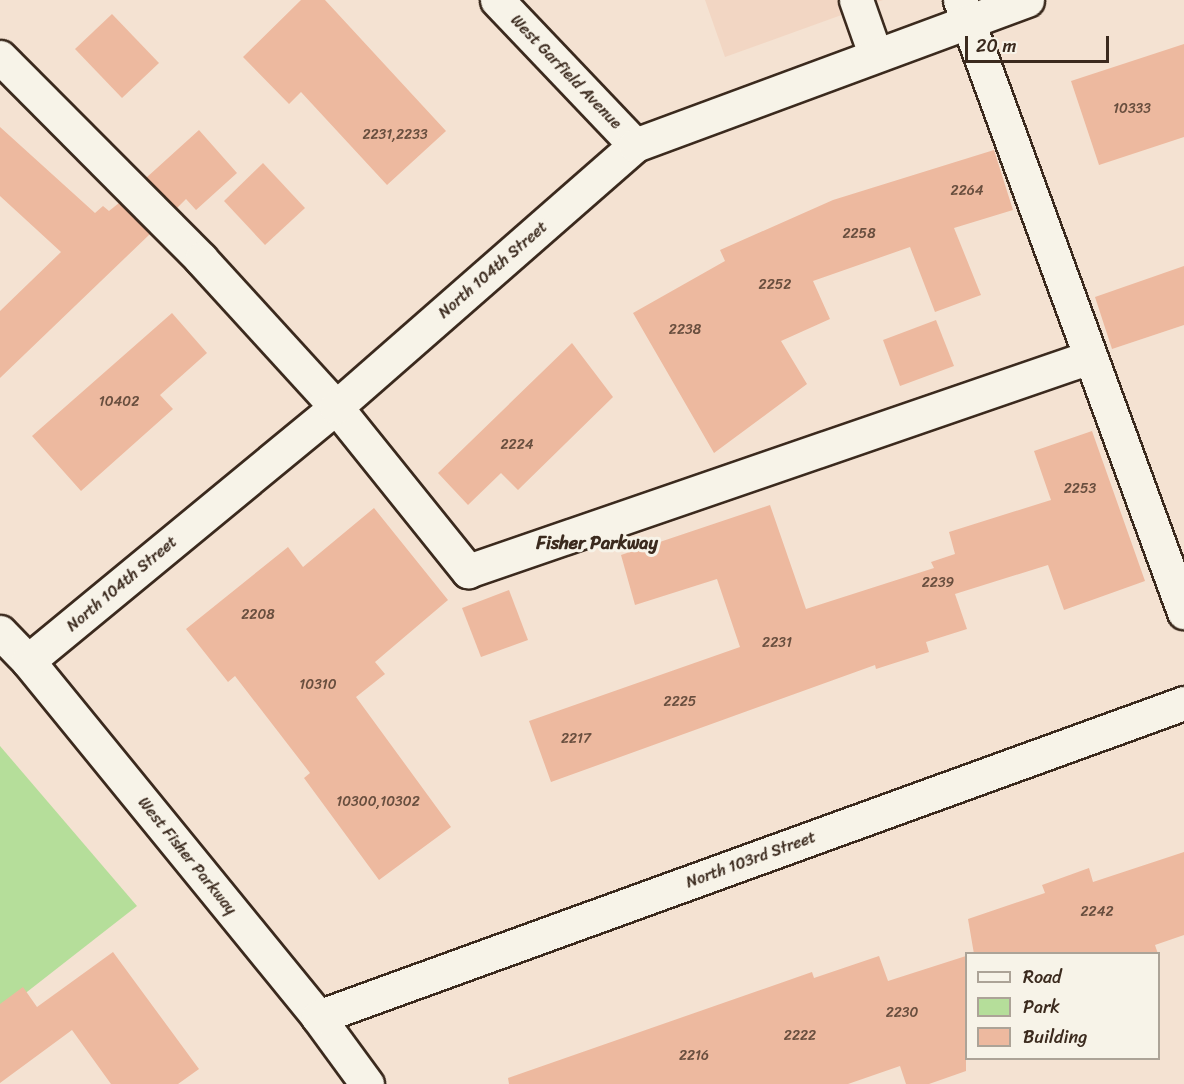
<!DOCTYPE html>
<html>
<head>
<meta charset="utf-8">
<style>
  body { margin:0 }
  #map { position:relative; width:1184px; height:1084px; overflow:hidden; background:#f4e2d2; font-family:Sriracha,sans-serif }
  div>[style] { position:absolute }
  .built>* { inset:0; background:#f2d6c3 }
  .green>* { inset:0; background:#b5de9a }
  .building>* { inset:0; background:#edb99f }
  .roads { filter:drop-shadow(2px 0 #3b2a1e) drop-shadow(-2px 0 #3b2a1e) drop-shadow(0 2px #3b2a1e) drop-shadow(0 -2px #3b2a1e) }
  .minor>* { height:33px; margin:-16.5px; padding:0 16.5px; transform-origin:16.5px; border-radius:16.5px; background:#f7f3e8 }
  span { translate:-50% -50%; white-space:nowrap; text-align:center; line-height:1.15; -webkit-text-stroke:6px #f7f3e8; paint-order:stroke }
  .number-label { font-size:14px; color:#684e3e }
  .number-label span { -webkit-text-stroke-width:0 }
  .street-label { font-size:16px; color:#3b2a1e }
  .neighbourhood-label { font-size:18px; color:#3b2a1e; font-weight:700 }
  .legend { position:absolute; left:965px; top:952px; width:195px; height:108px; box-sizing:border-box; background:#f7f3e8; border:2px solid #aca397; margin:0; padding:8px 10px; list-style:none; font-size:18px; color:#3b2a1e }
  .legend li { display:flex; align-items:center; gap:12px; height:30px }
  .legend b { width:30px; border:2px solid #aca397 }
  .scale { position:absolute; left:965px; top:36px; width:144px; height:27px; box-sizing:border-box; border:3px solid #3b2a1e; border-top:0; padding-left:8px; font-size:18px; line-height:21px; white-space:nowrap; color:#3b2a1e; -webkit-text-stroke:4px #f7f3e8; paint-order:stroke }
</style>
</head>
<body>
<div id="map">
  <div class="built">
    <i style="clip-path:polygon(705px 0,883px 0,725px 57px)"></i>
  </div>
  <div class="green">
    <i style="clip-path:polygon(0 746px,137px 906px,0 1013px)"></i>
  </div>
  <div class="building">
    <i style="clip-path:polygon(301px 0,325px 0,446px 131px,387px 185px,301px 92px,289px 104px,243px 57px)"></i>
    <i style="clip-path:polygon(112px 14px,159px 63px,122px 98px,75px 49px)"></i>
    <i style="clip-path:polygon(1184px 44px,1184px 137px,1099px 165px,1071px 81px)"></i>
    <i style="clip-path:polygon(0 127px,95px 213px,103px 206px,109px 211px,119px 203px,150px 234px,0 378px,0 311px,61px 252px,0 196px)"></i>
    <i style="clip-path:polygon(199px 130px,237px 173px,196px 210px,186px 199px,177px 208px,146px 178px)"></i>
    <i style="clip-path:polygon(994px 150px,1013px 210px,954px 228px,981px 295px,935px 312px,910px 247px,813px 281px,830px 319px,781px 341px,807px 384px,714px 453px,633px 313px,725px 261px,720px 250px,833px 200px)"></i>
    <i style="clip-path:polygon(263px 163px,305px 208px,265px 245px,224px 201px)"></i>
    <i style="clip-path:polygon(1184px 266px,1184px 325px,1112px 349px,1095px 297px)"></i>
    <i style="clip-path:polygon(172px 313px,207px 353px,160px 395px,173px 409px,81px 491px,32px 436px)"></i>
    <i style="clip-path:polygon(936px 320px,954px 366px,900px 386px,883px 340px)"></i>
    <i style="clip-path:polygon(572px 343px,613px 397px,518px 490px,501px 473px,468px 505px,438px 473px)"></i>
    <i style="clip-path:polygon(1092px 431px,1145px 581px,1064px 610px,1048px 565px,955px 594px,967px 629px,926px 642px,929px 652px,876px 669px,875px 665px,551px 782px,529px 721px,740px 647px,717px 579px,635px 605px,621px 555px,770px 505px,806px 609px,934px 568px,931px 562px,955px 554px,949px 532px,1051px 500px,1034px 451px)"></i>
    <i style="clip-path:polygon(374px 508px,448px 600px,375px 662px,385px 674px,356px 697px,451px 827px,379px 880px,304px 778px,310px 773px,235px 676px,228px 682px,186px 629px,288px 547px,303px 567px)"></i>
    <i style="clip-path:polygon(509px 590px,528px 640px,481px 657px,462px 608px)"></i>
    <i style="clip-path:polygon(1184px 852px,1184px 935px,1155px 945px,1158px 954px,974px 954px,968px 919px,1045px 893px,1042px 885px,1089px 868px,1093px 882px)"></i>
    <i style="clip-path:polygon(113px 952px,199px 1069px,178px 1084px,111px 1084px,72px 1030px,0 1083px,0 1004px,23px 987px,37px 1007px)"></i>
    <i style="clip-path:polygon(879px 956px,888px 981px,966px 956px,966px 1071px,929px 1084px,906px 1084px,900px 1066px,848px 1084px,509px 1084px,508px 1078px,812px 972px,814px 978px)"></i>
  </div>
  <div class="roads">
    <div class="minor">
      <i style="left:497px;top:0;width:200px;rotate:46.4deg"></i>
      <i style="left:856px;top:0;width:57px;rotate:70.6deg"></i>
      <i style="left:960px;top:0;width:652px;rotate:69.9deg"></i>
      <i style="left:0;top:57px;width:285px;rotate:45.1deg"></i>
      <i style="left:201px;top:259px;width:200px;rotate:47.6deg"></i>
      <i style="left:336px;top:407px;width:211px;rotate:51.2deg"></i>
      <i style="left:468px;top:571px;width:658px;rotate:-18.99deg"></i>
      <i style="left:0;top:632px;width:40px;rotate:46deg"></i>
      <i style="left:28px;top:661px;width:459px;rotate:50.8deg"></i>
      <i style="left:318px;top:1017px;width:83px;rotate:53.8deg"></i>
      <i style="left:28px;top:661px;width:399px;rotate:-39.5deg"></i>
      <i style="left:336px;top:407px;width:398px;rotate:-41.2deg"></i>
      <i style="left:635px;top:145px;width:418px;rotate:-20.3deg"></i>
      <i style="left:318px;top:1017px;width:921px;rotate:-19.93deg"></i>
    </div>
  </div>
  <div class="number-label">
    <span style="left:1132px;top:109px">10333</span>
    <span style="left:395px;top:135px">2231,2233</span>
    <span style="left:967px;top:191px">2264</span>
    <span style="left:859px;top:234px">2258</span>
    <span style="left:775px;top:285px">2252</span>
    <span style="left:685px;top:330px">2238</span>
    <span style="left:119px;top:402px">10402</span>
    <span style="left:517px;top:445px">2224</span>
    <span style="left:1080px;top:489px">2253</span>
    <span style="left:938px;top:583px">2239</span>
    <span style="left:258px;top:615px">2208</span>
    <span style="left:777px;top:643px">2231</span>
    <span style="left:318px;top:685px">10310</span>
    <span style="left:680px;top:702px">2225</span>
    <span style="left:576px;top:739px">2217</span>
    <span style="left:378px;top:802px">10300,10302</span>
    <span style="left:1097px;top:912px">2242</span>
    <span style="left:902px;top:1013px">2230</span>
    <span style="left:800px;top:1036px">2222</span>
    <span style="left:694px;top:1056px">2216</span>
  </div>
  <div class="street-label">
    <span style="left:566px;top:72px;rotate:46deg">West Garfield Avenue</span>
    <span style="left:493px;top:270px;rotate:-41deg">North 104th Street</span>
    <span style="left:122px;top:584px;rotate:-40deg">North 104th Street</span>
    <span style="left:187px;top:856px;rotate:51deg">West Fisher Parkway</span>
    <span style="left:751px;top:860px;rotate:-20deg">North 103rd Street</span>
  </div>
  <div class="neighbourhood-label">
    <span style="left:597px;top:543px">Fisher Parkway</span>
  </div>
  <ul class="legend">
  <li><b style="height:8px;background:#f7f3e8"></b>Road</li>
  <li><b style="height:16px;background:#b5de9a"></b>Park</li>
  <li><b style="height:16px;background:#edb99f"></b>Building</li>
  </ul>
  <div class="scale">20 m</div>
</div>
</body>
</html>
